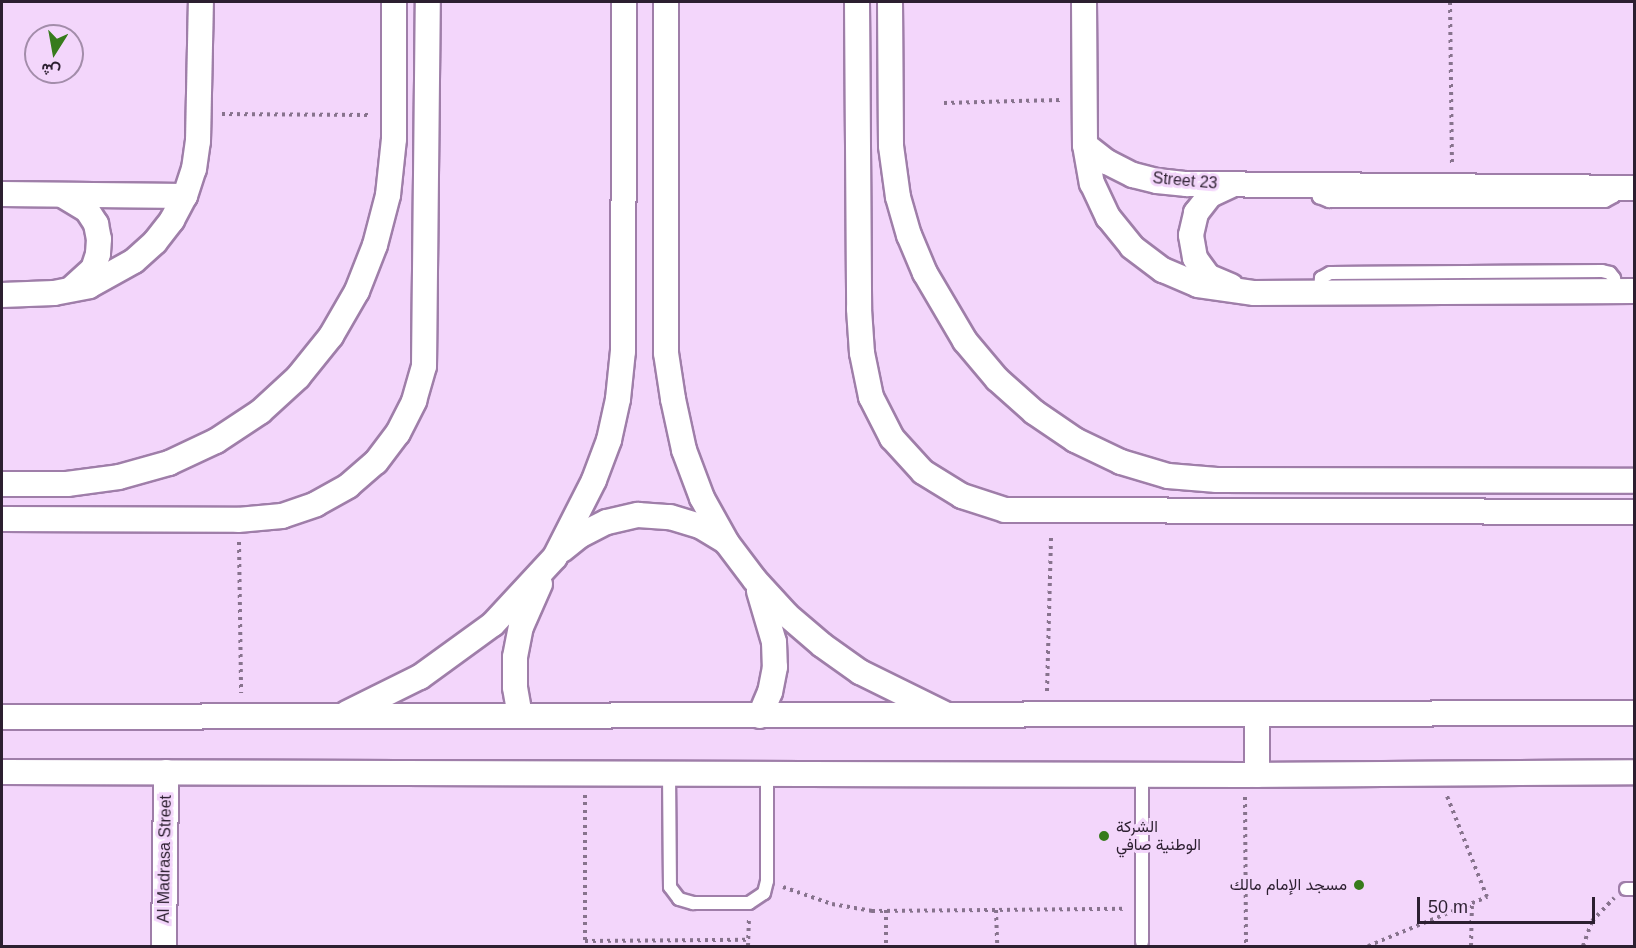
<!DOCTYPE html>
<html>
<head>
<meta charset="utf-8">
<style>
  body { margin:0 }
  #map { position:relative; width:1636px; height:948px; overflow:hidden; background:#f3d6fb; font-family:Helvetica,Vazirmatn,sans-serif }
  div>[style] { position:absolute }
  .path>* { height:4px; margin-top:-2px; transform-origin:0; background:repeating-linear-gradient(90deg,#87738d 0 3px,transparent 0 7.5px) }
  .roads { filter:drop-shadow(2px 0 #9f7ea9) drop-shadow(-2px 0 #9f7ea9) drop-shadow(0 2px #9f7ea9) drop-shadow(0 -2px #9f7ea9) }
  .lane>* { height:12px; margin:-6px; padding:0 6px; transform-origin:6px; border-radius:6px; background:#fff }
  .street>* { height:24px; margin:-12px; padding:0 12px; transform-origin:12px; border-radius:12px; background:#fff }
  .dots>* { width:16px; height:16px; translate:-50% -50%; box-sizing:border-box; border:3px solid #f3d6fb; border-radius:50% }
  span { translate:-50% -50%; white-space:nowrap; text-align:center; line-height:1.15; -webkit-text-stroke:6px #f3d6fb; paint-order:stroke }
  .street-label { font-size:16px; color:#2c1f30 }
  .poi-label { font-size:16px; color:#2c1f30 }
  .left { translate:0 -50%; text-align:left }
  .right { translate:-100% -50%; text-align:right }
  .frame { position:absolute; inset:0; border:3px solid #2c1f30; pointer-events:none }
  .north { position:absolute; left:24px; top:24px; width:60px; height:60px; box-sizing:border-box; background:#f3d6fb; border:2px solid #a38daa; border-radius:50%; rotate:191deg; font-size:16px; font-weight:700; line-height:24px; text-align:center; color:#2c1f30 }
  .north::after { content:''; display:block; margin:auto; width:21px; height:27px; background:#377b1c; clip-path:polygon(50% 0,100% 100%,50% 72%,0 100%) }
  .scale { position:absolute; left:1417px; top:897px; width:178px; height:27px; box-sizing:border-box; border:3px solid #2c1f30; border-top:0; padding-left:8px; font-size:18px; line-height:21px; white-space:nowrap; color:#2c1f30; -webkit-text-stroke:4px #f3d6fb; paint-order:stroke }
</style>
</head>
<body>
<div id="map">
  <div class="path">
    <i style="left:1450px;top:2px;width:163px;rotate:89.3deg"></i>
    <i style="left:944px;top:103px;width:117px;rotate:-1.5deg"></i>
    <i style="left:222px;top:114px;width:149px;rotate:0.4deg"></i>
    <i style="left:239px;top:542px;width:151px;rotate:89.2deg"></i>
    <i style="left:1047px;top:691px;width:157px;rotate:-88.5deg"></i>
    <i style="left:585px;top:795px;width:146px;rotate:90deg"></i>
    <i style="left:585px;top:941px;width:163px;rotate:-0.4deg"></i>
    <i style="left:1245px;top:797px;width:149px;rotate:89.6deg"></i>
    <i style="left:783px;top:887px;width:52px;rotate:19.1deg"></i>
    <i style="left:832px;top:904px;width:41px;rotate:9.9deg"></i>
    <i style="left:872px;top:911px;width:254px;rotate:-0.5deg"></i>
    <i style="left:886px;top:910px;width:36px;rotate:90deg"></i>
    <i style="left:996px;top:910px;width:36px;rotate:88deg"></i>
    <i style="left:748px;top:946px;width:26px;rotate:-88deg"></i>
    <i style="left:1368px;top:946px;width:129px;rotate:-22.4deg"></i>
    <i style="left:1487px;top:897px;width:109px;rotate:-111.6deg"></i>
    <i style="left:1471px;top:946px;width:43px;rotate:-88.7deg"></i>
    <i style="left:1583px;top:946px;width:27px;rotate:-70deg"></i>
    <i style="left:1592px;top:921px;width:32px;rotate:-46deg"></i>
  </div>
  <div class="roads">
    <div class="lane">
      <i style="left:1315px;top:185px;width:13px;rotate:72deg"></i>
      <i style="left:1319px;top:197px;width:11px;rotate:22deg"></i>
      <i style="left:1329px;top:201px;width:276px"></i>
      <i style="left:1605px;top:201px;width:10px;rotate:-29deg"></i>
      <i style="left:1614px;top:196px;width:9px;rotate:-77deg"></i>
      <i style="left:1320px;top:292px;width:14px;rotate:-86deg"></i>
      <i style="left:1321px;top:278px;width:10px;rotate:-29deg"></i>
      <i style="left:1330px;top:273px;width:272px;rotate:-0.4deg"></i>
      <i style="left:1602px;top:271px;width:8px;rotate:14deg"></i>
      <i style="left:1610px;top:273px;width:6px;rotate:51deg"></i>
      <i style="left:1614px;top:278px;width:13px;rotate:81deg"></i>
      <i style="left:669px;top:773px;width:114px;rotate:89.5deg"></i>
      <i style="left:670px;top:887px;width:15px;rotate:53deg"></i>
      <i style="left:679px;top:899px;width:15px;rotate:16deg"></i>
      <i style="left:693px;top:903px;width:56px"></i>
      <i style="left:749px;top:903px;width:18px;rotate:-34deg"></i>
      <i style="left:764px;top:893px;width:12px;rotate:-76deg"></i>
      <i style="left:767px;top:881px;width:107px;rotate:-90deg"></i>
      <i style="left:1142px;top:775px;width:167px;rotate:90deg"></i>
      <i style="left:1626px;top:889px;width:8px"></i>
    </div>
    <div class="street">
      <i style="left:666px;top:2px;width:351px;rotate:90deg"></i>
      <i style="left:666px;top:353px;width:47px;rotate:81.3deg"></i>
      <i style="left:673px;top:399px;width:52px;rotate:77.8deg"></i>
      <i style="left:684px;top:450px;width:51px;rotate:69.4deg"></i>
      <i style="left:702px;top:498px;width:51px;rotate:60.9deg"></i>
      <i style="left:727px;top:543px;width:46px;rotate:52.9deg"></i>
      <i style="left:755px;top:580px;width:47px;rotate:47.6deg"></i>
      <i style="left:787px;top:615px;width:46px;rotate:40.6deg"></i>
      <i style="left:822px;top:645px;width:47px;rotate:35.4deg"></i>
      <i style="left:860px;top:672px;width:95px;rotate:26.3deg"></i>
      <i style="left:857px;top:2px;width:307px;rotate:89.6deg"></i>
      <i style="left:859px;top:309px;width:44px;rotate:86.1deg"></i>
      <i style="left:862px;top:353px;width:45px;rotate:78.4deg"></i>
      <i style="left:871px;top:397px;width:46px;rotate:62.9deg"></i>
      <i style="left:892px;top:438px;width:46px;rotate:47.6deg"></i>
      <i style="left:923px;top:472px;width:46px;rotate:31.6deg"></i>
      <i style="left:962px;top:496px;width:45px;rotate:18deg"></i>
      <i style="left:1005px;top:510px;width:629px;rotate:0.18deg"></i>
      <i style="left:890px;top:2px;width:144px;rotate:89.6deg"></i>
      <i style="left:891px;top:146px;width:51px;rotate:82.2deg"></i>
      <i style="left:898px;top:197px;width:40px;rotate:74deg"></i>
      <i style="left:909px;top:235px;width:41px;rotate:67.2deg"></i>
      <i style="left:925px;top:273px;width:79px;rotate:59.5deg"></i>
      <i style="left:965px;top:341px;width:50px;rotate:49.9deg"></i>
      <i style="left:997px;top:379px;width:50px;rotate:41.7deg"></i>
      <i style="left:1034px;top:412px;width:50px;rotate:34.3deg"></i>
      <i style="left:1075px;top:440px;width:51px;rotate:25.6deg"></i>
      <i style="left:1121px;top:462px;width:49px;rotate:16.6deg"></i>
      <i style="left:1168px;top:476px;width:49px;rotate:4.7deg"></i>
      <i style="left:1217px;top:480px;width:417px;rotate:0.1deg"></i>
      <i style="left:1084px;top:2px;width:143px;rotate:89.6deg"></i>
      <i style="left:1085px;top:145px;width:39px;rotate:80deg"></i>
      <i style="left:1092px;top:183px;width:38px;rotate:65deg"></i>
      <i style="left:1108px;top:217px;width:38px;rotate:51deg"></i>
      <i style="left:1132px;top:247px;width:39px;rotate:37deg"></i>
      <i style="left:1163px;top:270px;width:38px;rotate:23deg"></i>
      <i style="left:1198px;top:285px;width:57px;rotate:8.1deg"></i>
      <i style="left:1254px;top:293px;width:380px;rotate:-0.3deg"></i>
      <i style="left:1085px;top:145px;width:28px;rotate:38deg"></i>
      <i style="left:1107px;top:162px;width:29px;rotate:27deg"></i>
      <i style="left:1133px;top:175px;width:25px;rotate:14deg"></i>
      <i style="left:1157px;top:181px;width:30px;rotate:6deg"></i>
      <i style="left:1187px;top:184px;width:447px;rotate:0.5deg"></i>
      <i style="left:2px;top:194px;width:183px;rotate:0.6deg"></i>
      <i style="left:62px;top:195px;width:29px;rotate:31deg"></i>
      <i style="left:87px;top:210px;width:17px;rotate:57deg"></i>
      <i style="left:96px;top:224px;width:15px;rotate:79deg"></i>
      <i style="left:99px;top:239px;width:15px;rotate:94deg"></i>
      <i style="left:98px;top:254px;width:16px;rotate:108deg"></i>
      <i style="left:93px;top:269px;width:27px;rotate:138deg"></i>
      <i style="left:1231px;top:286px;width:25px;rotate:-157deg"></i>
      <i style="left:1208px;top:276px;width:22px;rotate:-126deg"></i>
      <i style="left:1195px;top:258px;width:23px;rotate:-100deg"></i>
      <i style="left:1191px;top:235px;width:23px;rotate:-77deg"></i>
      <i style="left:1196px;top:213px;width:23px;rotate:-52deg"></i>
      <i style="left:1210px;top:195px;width:23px;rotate:-25deg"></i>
      <i style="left:2px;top:295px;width:52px;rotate:-2.2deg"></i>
      <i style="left:54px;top:293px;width:36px;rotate:-11deg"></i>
      <i style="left:89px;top:286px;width:51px;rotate:-29.1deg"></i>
      <i style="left:134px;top:261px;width:28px;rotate:-42deg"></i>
      <i style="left:155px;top:242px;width:28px;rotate:-52deg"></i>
      <i style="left:172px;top:220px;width:27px;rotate:-62deg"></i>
      <i style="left:185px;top:196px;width:28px;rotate:-72deg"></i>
      <i style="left:194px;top:169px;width:28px;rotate:-82deg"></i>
      <i style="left:198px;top:141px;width:139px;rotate:-88.8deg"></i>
      <i style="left:2px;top:484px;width:65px"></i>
      <i style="left:67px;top:484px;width:52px;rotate:-7.7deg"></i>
      <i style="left:119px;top:477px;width:52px;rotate:-15.6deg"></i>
      <i style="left:169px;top:463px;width:52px;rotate:-25.1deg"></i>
      <i style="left:216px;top:441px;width:53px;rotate:-33.4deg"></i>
      <i style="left:260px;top:412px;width:52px;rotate:-42.6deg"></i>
      <i style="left:298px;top:377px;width:53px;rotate:-51.2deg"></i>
      <i style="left:331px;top:336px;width:52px;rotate:-60deg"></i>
      <i style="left:357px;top:291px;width:49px;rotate:-68.6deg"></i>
      <i style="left:375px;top:245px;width:52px;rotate:-75.4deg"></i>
      <i style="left:388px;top:195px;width:56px;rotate:-83.9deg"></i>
      <i style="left:394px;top:139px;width:137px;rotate:-90deg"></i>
      <i style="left:2px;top:519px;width:236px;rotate:0.2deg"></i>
      <i style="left:238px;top:520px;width:44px;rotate:-5.2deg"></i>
      <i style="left:282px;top:516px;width:36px;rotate:-19deg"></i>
      <i style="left:316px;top:504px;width:37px;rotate:-29deg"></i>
      <i style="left:348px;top:486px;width:37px;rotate:-41deg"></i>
      <i style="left:376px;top:462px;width:36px;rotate:-53deg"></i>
      <i style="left:398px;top:433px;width:36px;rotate:-63deg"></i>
      <i style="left:414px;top:401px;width:36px;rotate:-74deg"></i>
      <i style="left:424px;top:366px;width:364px;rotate:-89.4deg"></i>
      <i style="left:562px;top:550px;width:22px;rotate:-39deg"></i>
      <i style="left:579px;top:536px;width:31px;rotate:-27deg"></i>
      <i style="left:607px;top:522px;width:32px;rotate:-13deg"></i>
      <i style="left:638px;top:515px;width:32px;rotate:4deg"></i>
      <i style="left:670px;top:517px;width:31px;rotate:17deg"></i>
      <i style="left:700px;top:526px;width:29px;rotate:31deg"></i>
      <i style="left:759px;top:591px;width:53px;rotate:73.6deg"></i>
      <i style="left:774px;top:642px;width:25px;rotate:88deg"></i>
      <i style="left:775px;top:667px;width:25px;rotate:101deg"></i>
      <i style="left:770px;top:692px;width:26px;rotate:113deg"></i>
      <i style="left:347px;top:713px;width:81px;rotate:-26.3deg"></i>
      <i style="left:420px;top:677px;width:90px;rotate:-36deg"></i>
      <i style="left:493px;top:624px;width:91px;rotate:-47.2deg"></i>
      <i style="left:555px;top:557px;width:86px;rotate:-63.1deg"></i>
      <i style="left:594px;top:480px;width:43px;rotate:-69.4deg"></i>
      <i style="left:609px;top:440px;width:42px;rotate:-77.6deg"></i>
      <i style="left:618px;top:399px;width:48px;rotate:-84.1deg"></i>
      <i style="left:623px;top:351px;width:349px;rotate:-89.8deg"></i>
      <i style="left:520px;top:716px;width:29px;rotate:-100deg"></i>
      <i style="left:515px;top:687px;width:30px;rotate:-90deg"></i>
      <i style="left:515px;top:657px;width:31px;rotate:-79deg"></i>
      <i style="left:521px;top:627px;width:47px;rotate:-66.2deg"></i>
      <i style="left:1257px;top:716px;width:59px;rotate:90deg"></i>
      <i style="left:2px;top:717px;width:1632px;rotate:-0.14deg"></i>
      <i style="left:2px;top:772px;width:1243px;rotate:0.14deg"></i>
      <i style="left:1245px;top:775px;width:389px;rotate:-0.4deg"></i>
      <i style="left:164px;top:946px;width:174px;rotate:-89.3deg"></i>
    </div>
  </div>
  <div class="dots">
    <i style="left:1104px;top:836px;background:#377b1c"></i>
    <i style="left:1359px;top:885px;background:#377b1c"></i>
  </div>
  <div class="street-label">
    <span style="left:1185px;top:181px;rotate:5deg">Street 23</span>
    <span style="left:165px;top:859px;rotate:-89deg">Al Madrasa Street</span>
  </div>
  <div class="poi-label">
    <span class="left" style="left:1116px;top:836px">الشركة<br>الوطنية صافي</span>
    <span class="right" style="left:1347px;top:885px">مسجد الإمام مالك</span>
  </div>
  <div class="frame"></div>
  <div class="north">ش</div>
  <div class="scale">50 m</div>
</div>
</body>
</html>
